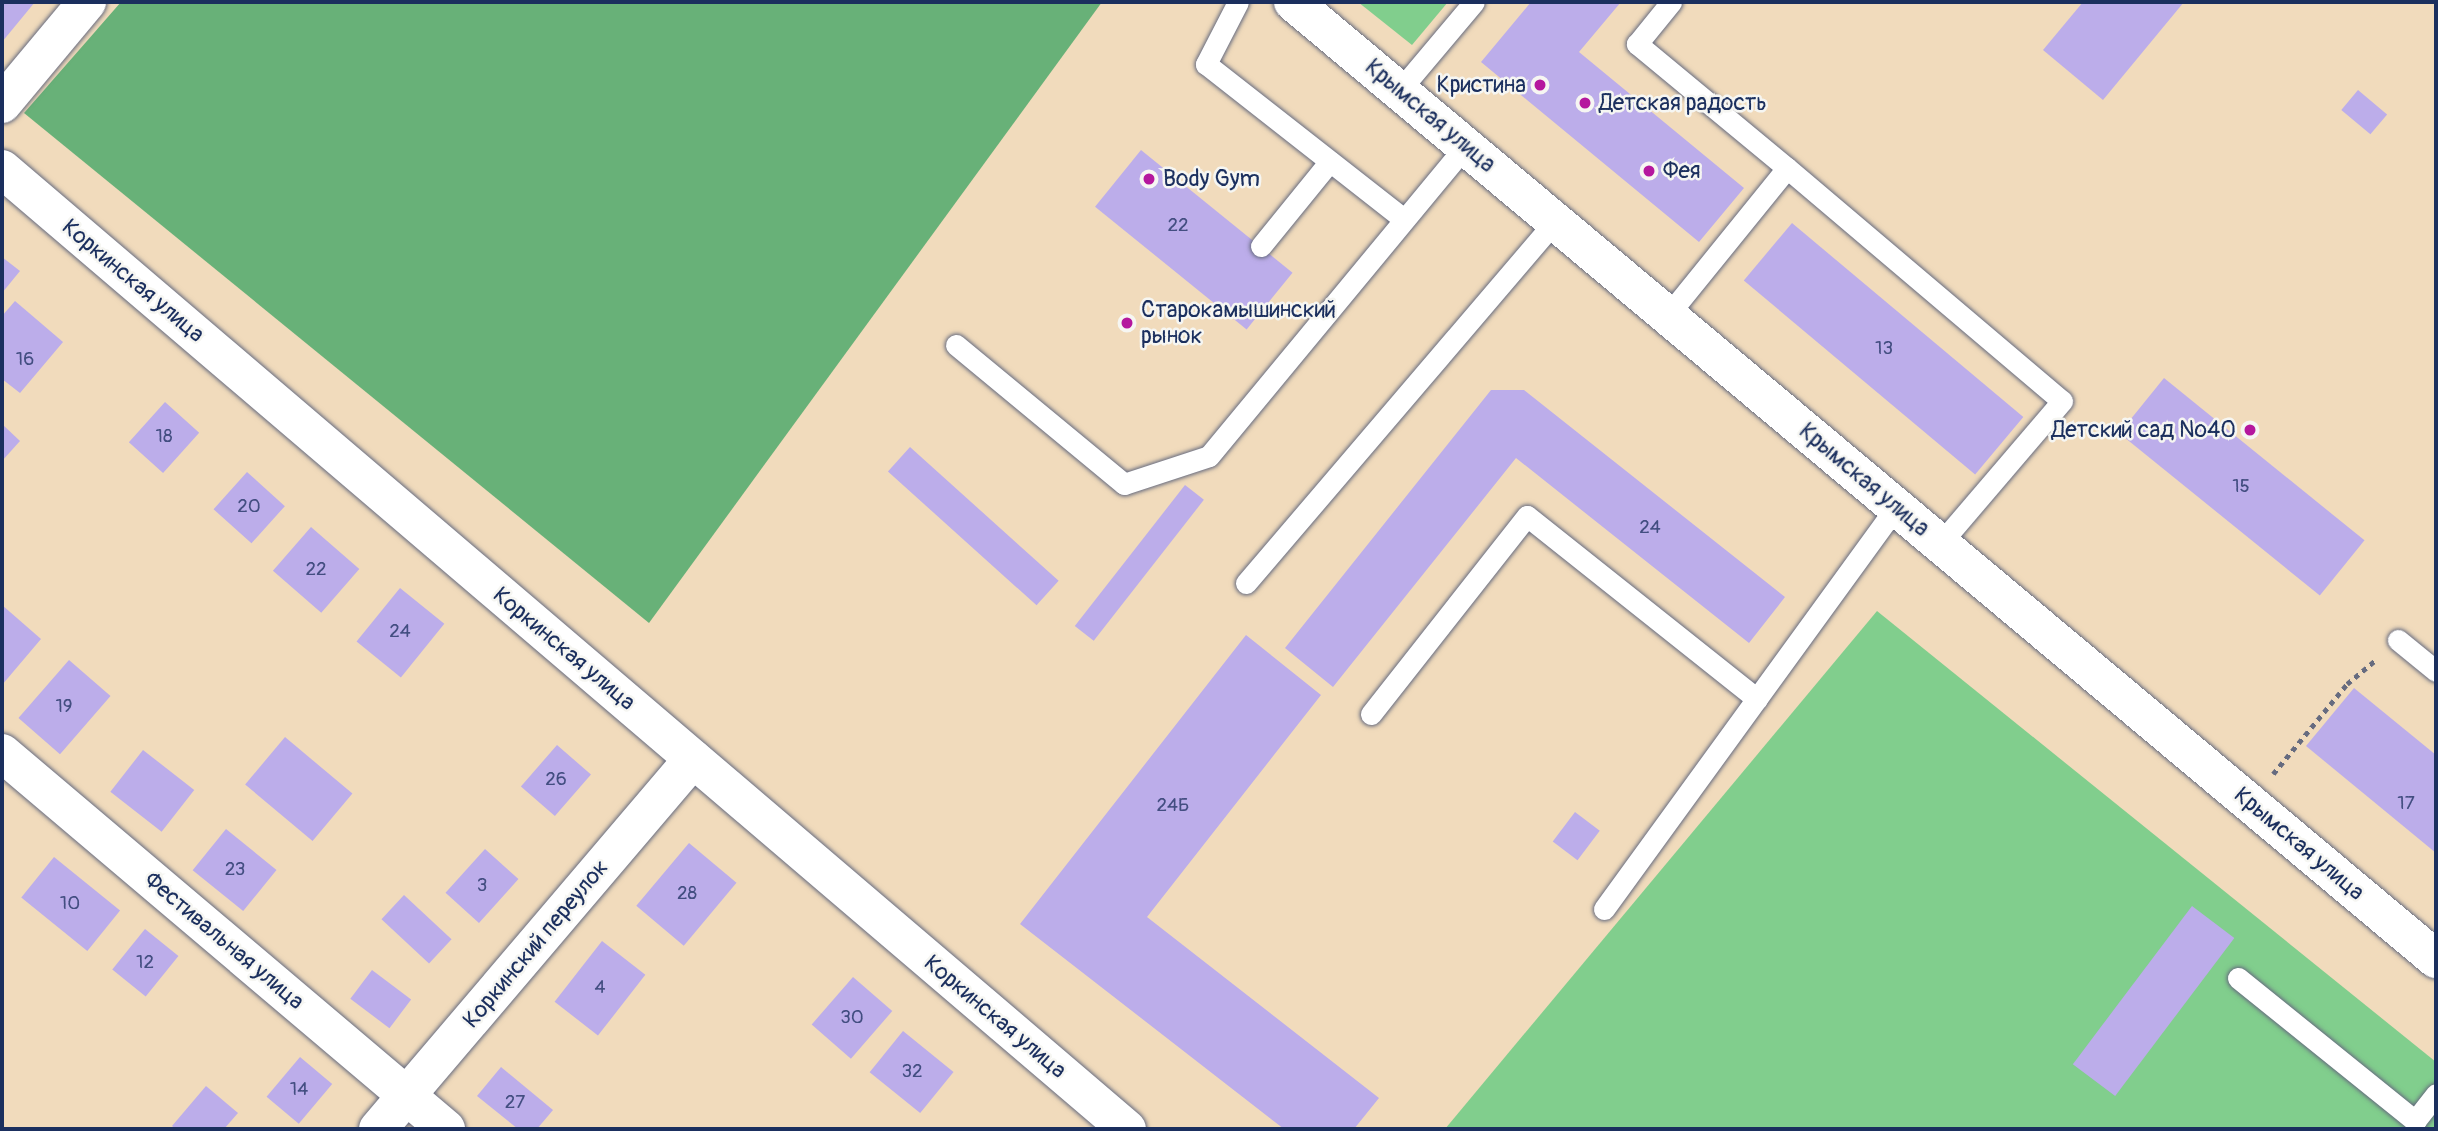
<!DOCTYPE html>
<meta charset="utf-8">
<style>
body{margin:0}
#map{position:relative;width:2438px;height:1131px;overflow:hidden;background:#f1dbbc;font-family:Pangolin,sans-serif}
div>[style]{position:absolute}
.green>*{inset:0;background:#81ce8d}
.forest>*{inset:0;background:#68b178}
.building>*{inset:0;background:#bcadea;transform-origin:0 0}
.path>*{height:4.5px;margin-top:-2.25px;transform-origin:0;background:repeating-linear-gradient(90deg,#666b7f 0 5px,transparent 0 10px)}
.roads{filter:drop-shadow(0 0 2px #666b7f) drop-shadow(0 0 2px #666b7f)}
.service>*{height:21px;margin:-10.5px;padding:0 10.5px;transform-origin:10.5px;border-radius:10.5px;background:#fff}
.minor>*{height:38px;margin:-19px;padding:0 19px;transform-origin:19px;border-radius:19px;background:#fff}
.dots>*{width:19px;height:19px;translate:-50% -50%;box-sizing:border-box;border:4px solid #f6f6f2;border-radius:50%}
span{translate:-50% -50%;white-space:nowrap;text-align:center;line-height:1.15;-webkit-text-stroke:5px #f6f6f2;paint-order:stroke}
.number-label{font-size:19px;color:#434e81}
.number-label span{-webkit-text-stroke-width:0}
.poi-label{font-size:23px;color:#1b2f5e}
.right{translate:-100% -50%;text-align:right}
.left{translate:0 -50%;text-align:left}
.street-label{font-size:23px;color:#1b2f5e}
.frame{position:absolute;inset:0;border:4px solid #1b2f5e;pointer-events:none}
</style>
<div id="map">
<div class="green">
<i style="clip-path:polygon(1358px 2px,1448px 2px,1412px 45px)"></i>
<i style="clip-path:polygon(1877px 611px,2436px 1062px,2436px 1129px,1445px 1129px)"></i>
</div>
<div class="forest">
<i style="clip-path:polygon(121px 2px,1102px 2px,649px 623px,24px 113px)"></i>
</div>
<div class="building">
<i style="clip-path:polygon(2px 2px,35px 2px,2px 42px)"></i>
<i style="clip-path:polygon(1531px 2px,1621px 2px,1579px 52px,1744px 188px,1699px 242px,1481px 62px)"></i>
<i style="clip-path:polygon(2083px 2px,2184px 2px,2103px 100px,2043px 50px)"></i>
<i style="left:2358px;top:90px;width:38px;height:26px;rotate:40deg"></i>
<i style="left:1141px;top:150px;width:195px;height:73px;rotate:39deg"></i>
<i style="left:1792px;top:223px;width:302px;height:75px;rotate:40deg"></i>
<i style="clip-path:polygon(2px 257px,20px 271px,2px 293px)"></i>
<i style="clip-path:polygon(15px 301px,63px 342px,20px 393px,2px 379px,2px 316px)"></i>
<i style="left:2164px;top:378px;width:258px;height:71px;rotate:39deg"></i>
<i style="clip-path:polygon(1491px 390px,1524px 390px,1785px 597px,1749px 643px,1516px 458px,1333px 687px,1285px 648px)"></i>
<i style="left:165px;top:402px;width:46px;height:54px;rotate:42deg"></i>
<i style="clip-path:polygon(2px 424px,20px 441px,2px 461px)"></i>
<i style="left:910px;top:447px;width:200px;height:33px;rotate:42deg"></i>
<i style="left:247px;top:472px;width:51px;height:50px;rotate:42deg"></i>
<i style="left:1185px;top:485px;width:24px;height:179px;rotate:38deg"></i>
<i style="left:311px;top:527px;width:64px;height:58px;rotate:41deg"></i>
<i style="left:400px;top:588px;width:57px;height:69px;rotate:39deg"></i>
<i style="clip-path:polygon(2px 605px,41px 639px,2px 685px)"></i>
<i style="clip-path:polygon(1246px 635px,1321px 695px,1147px 917px,1379px 1098px,1354px 1129px,1284px 1129px,1020px 924px)"></i>
<i style="left:69px;top:660px;width:55px;height:77px;rotate:41deg"></i>
<i style="clip-path:polygon(2354px 688px,2436px 755px,2436px 853px,2306px 746px)"></i>
<i style="left:285px;top:737px;width:88px;height:62px;rotate:40deg"></i>
<i style="left:557px;top:745px;width:45px;height:55px;rotate:41deg"></i>
<i style="left:143px;top:750px;width:65px;height:53px;rotate:38deg"></i>
<i style="left:1575px;top:812px;width:31px;height:37px;rotate:37deg"></i>
<i style="left:226px;top:829px;width:65px;height:53px;rotate:39deg"></i>
<i style="left:689px;top:843px;width:62px;height:82px;rotate:40deg"></i>
<i style="left:485px;top:849px;width:45px;height:59px;rotate:42deg"></i>
<i style="left:54px;top:857px;width:85px;height:52px;rotate:39deg"></i>
<i style="left:404px;top:895px;width:65px;height:33px;rotate:43deg"></i>
<i style="left:2192px;top:906px;width:53px;height:198px;rotate:37deg"></i>
<i style="left:145px;top:929px;width:43px;height:52px;rotate:39deg"></i>
<i style="left:602px;top:941px;width:55px;height:77px;rotate:38deg"></i>
<i style="left:372px;top:970px;width:49px;height:36px;rotate:37deg"></i>
<i style="left:853px;top:977px;width:52px;height:63px;rotate:41deg"></i>
<i style="left:903px;top:1031px;width:65px;height:53px;rotate:39deg"></i>
<i style="left:300px;top:1057px;width:42px;height:52px;rotate:40deg"></i>
<i style="clip-path:polygon(501px 1067px,553px 1110px,537px 1129px,518px 1129px,477px 1096px)"></i>
<i style="clip-path:polygon(206px 1086px,238px 1113px,224px 1129px,176px 1129px,172px 1126px)"></i>
</div>
<div class="path">
<i style="left:2273px;top:774px;width:117px;rotate:-50.6deg"></i>
<i style="left:2347px;top:684px;width:39px;rotate:-40deg"></i>
</div>
<div class="roads">
<div class="service">
<i style="left:1238px;top:2px;width:70px;rotate:117.3deg"></i>
<i style="left:1206px;top:64px;width:251px;rotate:38.1deg"></i>
<i style="left:1399px;top:91px;width:116px;rotate:-49.9deg"></i>
<i style="left:1787px;top:168px;width:360px;rotate:40.3deg"></i>
<i style="left:2062px;top:401px;width:188px;rotate:130.5deg"></i>
<i style="left:1261px;top:246px;width:109px;rotate:-50.9deg"></i>
<i style="left:1668px;top:315px;width:189px;rotate:-51deg"></i>
<i style="left:1787px;top:168px;width:195px;rotate:-140.4deg"></i>
<i style="left:1637px;top:44px;width:54px;rotate:-51deg"></i>
<i style="left:956px;top:345px;width:218px;rotate:39.6deg"></i>
<i style="left:1124px;top:484px;width:89px;rotate:-18.2deg"></i>
<i style="left:1209px;top:456px;width:402px;rotate:-50.4deg"></i>
<i style="left:1246px;top:583px;width:476px;rotate:-49.5deg"></i>
<i style="left:2398px;top:640px;width:49px;rotate:39.2deg"></i>
<i style="left:1371px;top:714px;width:252px;rotate:-51.8deg"></i>
<i style="left:1527px;top:516px;width:294px;rotate:38.5deg"></i>
<i style="left:1604px;top:909px;width:497px;rotate:-54deg"></i>
<i style="left:2238px;top:978px;width:228px;rotate:38.9deg"></i>
<i style="left:2415px;top:1121px;width:34px;rotate:-52deg"></i>
</div>
<div class="minor">
<i style="left:1293px;top:2px;width:1491px;rotate:39.94deg"></i>
<i style="left:2px;top:104px;width:133px;rotate:-50.2deg"></i>
<i style="left:2px;top:169px;width:1479px;rotate:40.48deg"></i>
<i style="left:2px;top:753px;width:582px;rotate:40.26deg"></i>
<i style="left:378px;top:1129px;width:486px;rotate:-49.6deg"></i>
</div>
</div>
<div class="dots">
<i style="left:1540px;top:85px;background:#b5179e"></i>
<i style="left:1585px;top:103px;background:#b5179e"></i>
<i style="left:1649px;top:171px;background:#b5179e"></i>
<i style="left:1149px;top:179px;background:#b5179e"></i>
<i style="left:1127px;top:323px;background:#b5179e"></i>
<i style="left:2250px;top:430px;background:#b5179e"></i>
</div>
<div class="number-label">
<span style="left:1178px;top:226px">22</span>
<span style="left:1884px;top:349px">13</span>
<span style="left:25px;top:360px">16</span>
<span style="left:164px;top:437px">18</span>
<span style="left:2241px;top:487px">15</span>
<span style="left:249px;top:507px">20</span>
<span style="left:1650px;top:528px">24</span>
<span style="left:316px;top:570px">22</span>
<span style="left:400px;top:632px">24</span>
<span style="left:64px;top:707px">19</span>
<span style="left:556px;top:780px">26</span>
<span style="left:2406px;top:804px">17</span>
<span style="left:1173px;top:806px">24Б</span>
<span style="left:235px;top:870px">23</span>
<span style="left:482px;top:886px">3</span>
<span style="left:687px;top:894px">28</span>
<span style="left:70px;top:904px">10</span>
<span style="left:145px;top:963px">12</span>
<span style="left:600px;top:988px">4</span>
<span style="left:852px;top:1018px">30</span>
<span style="left:912px;top:1072px">32</span>
<span style="left:299px;top:1090px">14</span>
<span style="left:515px;top:1103px">27</span>
</div>
<div class="poi-label">
<span class="right" style="left:1526px;top:85px">Кристина</span>
<span class="left" style="left:1599px;top:103px">Детская радость</span>
<span class="left" style="left:1663px;top:171px">Фея</span>
<span class="left" style="left:1163px;top:179px">Body Gym</span>
<span class="left" style="left:1141px;top:323px">Старокамышинский<br>рынок</span>
<span class="right" style="left:2236px;top:430px">Детский сад №40</span>
</div>
<div class="street-label">
<span style="left:1430px;top:116px;rotate:40deg">Крымская улица</span>
<span style="left:133px;top:281px;rotate:40deg">Коркинская улица</span>
<span style="left:1864px;top:480px;rotate:40deg">Крымская улица</span>
<span style="left:564px;top:649px;rotate:40deg">Коркинская улица</span>
<span style="left:2299px;top:844px;rotate:40deg">Крымская улица</span>
<span style="left:224px;top:941px;rotate:40deg">Фестивальная улица</span>
<span style="left:536px;top:944px;rotate:-50deg">Коркинский переулок</span>
<span style="left:995px;top:1017px;rotate:40deg">Коркинская улица</span>
</div>
<div class="frame"></div>
</div>
